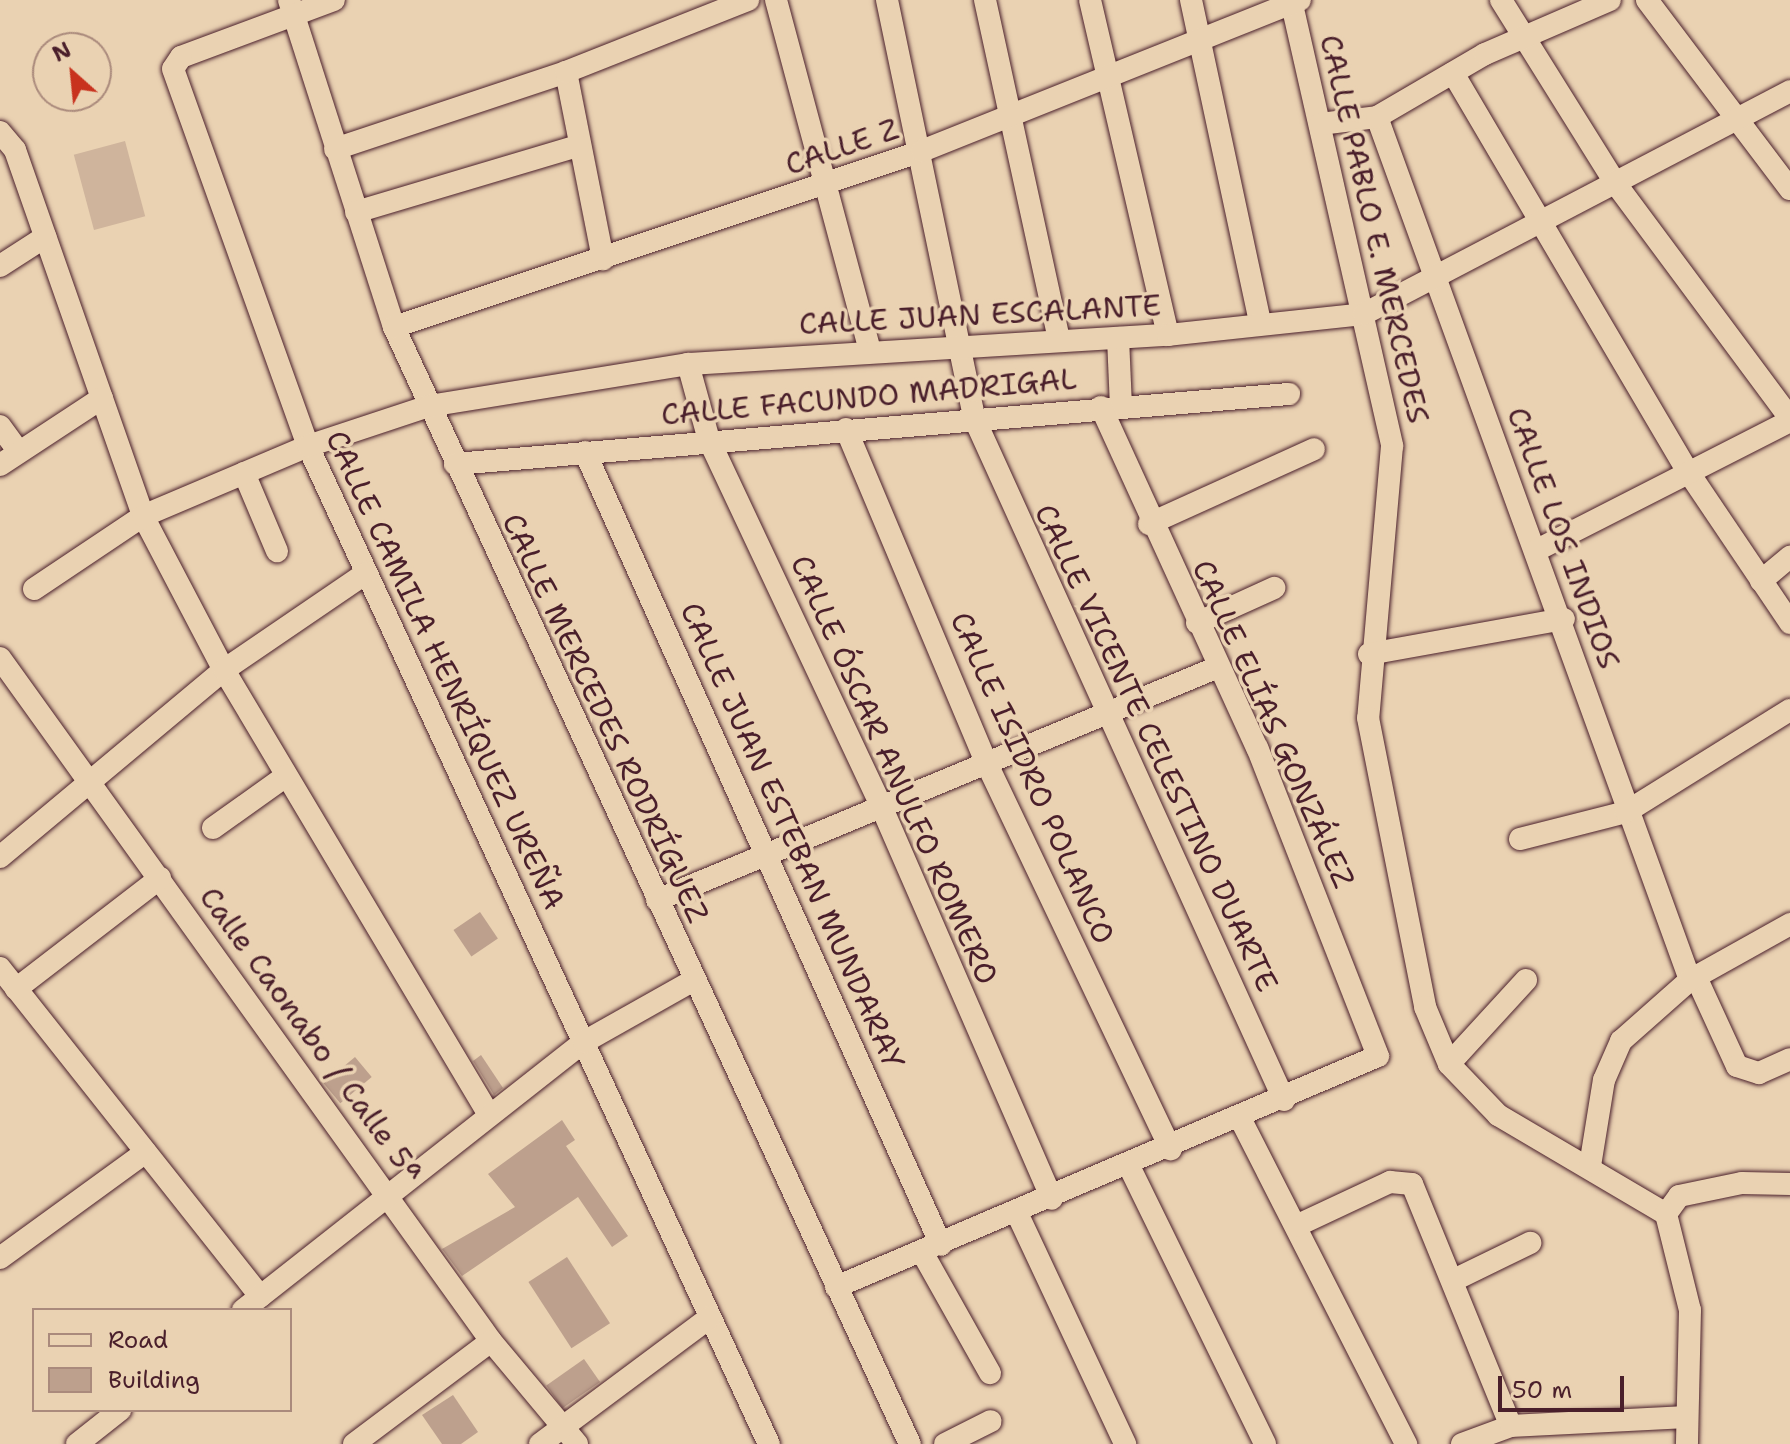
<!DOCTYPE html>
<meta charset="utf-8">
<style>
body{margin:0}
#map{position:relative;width:1790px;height:1444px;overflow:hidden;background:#ead2b2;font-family:"Shantell Sans",sans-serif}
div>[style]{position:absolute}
.green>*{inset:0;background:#cfb49c;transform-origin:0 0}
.building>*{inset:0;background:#bda08d;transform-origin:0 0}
.roads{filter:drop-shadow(0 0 2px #4a1f2b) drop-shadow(0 0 2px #4a1f2b)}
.minor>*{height:22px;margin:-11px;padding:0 11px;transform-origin:11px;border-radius:11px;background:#ead2b2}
span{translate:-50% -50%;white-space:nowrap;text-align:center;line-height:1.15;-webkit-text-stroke:7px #ead2b2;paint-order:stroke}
.street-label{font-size:30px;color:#4a1f2b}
.legend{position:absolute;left:32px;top:1308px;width:260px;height:104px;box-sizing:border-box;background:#ead2b2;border:2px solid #aa8a7c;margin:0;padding:10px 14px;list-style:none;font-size:24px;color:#4a1f2b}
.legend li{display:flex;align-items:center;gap:16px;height:40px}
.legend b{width:40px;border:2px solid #aa8a7c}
.north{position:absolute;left:32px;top:32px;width:80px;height:80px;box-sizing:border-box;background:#ead2b2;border:2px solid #aa8a7c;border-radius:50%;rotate:333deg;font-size:22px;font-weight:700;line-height:32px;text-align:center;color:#4a1f2b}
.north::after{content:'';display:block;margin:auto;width:28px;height:36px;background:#c8321e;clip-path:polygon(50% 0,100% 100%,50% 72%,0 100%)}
.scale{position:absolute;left:1498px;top:1376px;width:126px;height:36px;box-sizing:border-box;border:4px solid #4a1f2b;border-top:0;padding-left:10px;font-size:24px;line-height:28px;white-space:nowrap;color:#4a1f2b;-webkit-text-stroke:6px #ead2b2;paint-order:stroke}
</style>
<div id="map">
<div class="green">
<i style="left:125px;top:141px;width:78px;height:53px;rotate:75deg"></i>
</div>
<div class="building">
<i style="left:480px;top:912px;width:32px;height:32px;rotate:56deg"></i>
<i style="clip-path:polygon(481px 1055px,503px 1088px,494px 1095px,473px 1061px)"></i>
<i style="left:355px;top:1057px;width:26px;height:41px;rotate:50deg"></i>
<i style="clip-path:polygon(562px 1120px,575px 1140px,566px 1146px,628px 1236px,612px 1247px,578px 1197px,462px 1276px,442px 1249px,515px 1207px,488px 1174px)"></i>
<i style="left:567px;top:1257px;width:79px;height:46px;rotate:57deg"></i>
<i style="left:584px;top:1359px;width:28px;height:46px;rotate:55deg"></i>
<i style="clip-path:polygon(453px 1395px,478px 1432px,461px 1444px,442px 1444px,422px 1415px)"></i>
</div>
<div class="roads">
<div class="minor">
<i style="left:289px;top:0;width:343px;rotate:72.2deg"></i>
<i style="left:394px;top:327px;width:1230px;rotate:65.21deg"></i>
<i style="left:334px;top:0;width:163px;rotate:159.6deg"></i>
<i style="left:181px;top:57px;width:14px;rotate:124deg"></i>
<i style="left:173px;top:69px;width:400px;rotate:70.3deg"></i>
<i style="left:308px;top:446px;width:1099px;rotate:65.21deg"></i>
<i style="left:776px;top:0;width:364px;rotate:75deg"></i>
<i style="left:887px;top:0;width:429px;rotate:78.2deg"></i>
<i style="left:975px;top:420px;width:747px;rotate:65.56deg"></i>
<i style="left:985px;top:0;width:347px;rotate:77.7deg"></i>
<i style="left:1090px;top:0;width:344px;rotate:76.9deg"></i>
<i style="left:1191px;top:0;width:329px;rotate:77.9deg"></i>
<i style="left:1291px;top:0;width:457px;rotate:77.2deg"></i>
<i style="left:1392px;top:446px;width:273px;rotate:95deg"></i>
<i style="left:1368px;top:718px;width:295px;rotate:78.8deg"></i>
<i style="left:1425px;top:1007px;width:62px;rotate:67.2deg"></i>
<i style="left:1449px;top:1064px;width:71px;rotate:46.1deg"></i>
<i style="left:1498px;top:1115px;width:195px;rotate:30.5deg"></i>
<i style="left:1666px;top:1214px;width:99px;rotate:76deg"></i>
<i style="left:1690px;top:1310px;width:134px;rotate:91.3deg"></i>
<i style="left:1501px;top:0;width:217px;rotate:58deg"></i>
<i style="left:1616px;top:184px;width:292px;rotate:53.4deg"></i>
<i style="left:1647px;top:0;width:237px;rotate:52.9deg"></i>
<i style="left:566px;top:72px;width:191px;rotate:78.8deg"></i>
<i style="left:1453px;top:73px;width:464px;rotate:59.5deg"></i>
<i style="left:1689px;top:473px;width:181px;rotate:56deg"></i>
<i style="left:1377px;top:117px;width:918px;rotate:70.06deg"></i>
<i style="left:1320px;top:124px;width:57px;rotate:-7deg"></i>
<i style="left:1377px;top:117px;width:125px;rotate:-30.3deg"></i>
<i style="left:1485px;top:54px;width:136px;rotate:-23.4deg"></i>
<i style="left:0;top:132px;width:23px;rotate:50deg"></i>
<i style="left:15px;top:150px;width:388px;rotate:70.7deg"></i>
<i style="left:143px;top:516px;width:174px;rotate:62.3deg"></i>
<i style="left:224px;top:670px;width:516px;rotate:59.21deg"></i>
<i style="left:335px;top:149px;width:243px;rotate:-18.4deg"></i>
<i style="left:566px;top:72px;width:196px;rotate:-21.6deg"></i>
<i style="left:356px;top:212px;width:232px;rotate:-16.6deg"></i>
<i style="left:0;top:266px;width:54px;rotate:-32.8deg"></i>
<i style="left:394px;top:327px;width:557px;rotate:-18.43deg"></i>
<i style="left:922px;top:151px;width:407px;rotate:-21.8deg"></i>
<i style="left:1118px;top:338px;width:68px;rotate:87.5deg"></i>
<i style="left:688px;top:364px;width:79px;rotate:74.6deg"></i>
<i style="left:709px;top:440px;width:407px;rotate:64.8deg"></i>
<i style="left:882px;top:808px;width:426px;rotate:66.5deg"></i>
<i style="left:0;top:426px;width:31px;rotate:54deg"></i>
<i style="left:846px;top:429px;width:363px;rotate:67.2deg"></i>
<i style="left:987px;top:764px;width:427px;rotate:64.5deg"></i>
<i style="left:585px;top:452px;width:869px;rotate:65.82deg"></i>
<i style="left:455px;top:464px;width:837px;rotate:-4.8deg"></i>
<i style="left:0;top:465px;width:122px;rotate:-33.3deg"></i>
<i style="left:244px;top:473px;width:85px;rotate:67.1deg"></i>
<i style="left:1149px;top:524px;width:181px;rotate:-24.4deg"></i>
<i style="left:1535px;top:551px;width:286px;rotate:-27deg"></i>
<i style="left:1761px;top:581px;width:38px;rotate:-40deg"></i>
<i style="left:34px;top:589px;width:131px;rotate:-33.8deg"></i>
<i style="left:143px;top:516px;width:179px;rotate:-23deg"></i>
<i style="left:308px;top:446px;width:127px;rotate:-18.3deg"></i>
<i style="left:429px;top:406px;width:262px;rotate:-9.2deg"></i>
<i style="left:688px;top:364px;width:481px;rotate:-3.5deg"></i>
<i style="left:1168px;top:335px;width:197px;rotate:-6.1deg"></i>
<i style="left:1364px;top:314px;width:481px;rotate:-27.6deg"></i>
<i style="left:1197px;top:623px;width:85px;rotate:-24.4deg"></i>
<i style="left:1369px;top:654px;width:198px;rotate:-10.2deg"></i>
<i style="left:0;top:658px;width:841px;rotate:54.29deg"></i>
<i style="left:491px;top:1341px;width:134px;rotate:50.1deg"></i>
<i style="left:213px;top:828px;width:90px;rotate:-35.5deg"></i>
<i style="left:1520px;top:839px;width:109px;rotate:-14.3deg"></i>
<i style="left:1626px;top:812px;width:193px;rotate:-31.9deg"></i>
<i style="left:0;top:857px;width:292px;rotate:-39.9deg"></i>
<i style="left:224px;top:670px;width:172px;rotate:-34.3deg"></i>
<i style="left:657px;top:900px;width:607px;rotate:-22.55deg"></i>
<i style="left:0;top:968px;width:419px;rotate:51.6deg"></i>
<i style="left:1696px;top:977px;width:98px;rotate:65.3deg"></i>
<i style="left:1737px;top:1066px;width:23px;rotate:18deg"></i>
<i style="left:1759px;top:1073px;width:34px;rotate:-24deg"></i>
<i style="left:16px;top:989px;width:182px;rotate:-37.6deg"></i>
<i style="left:1449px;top:1064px;width:114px;rotate:-47.5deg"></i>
<i style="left:1241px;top:1120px;width:364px;rotate:63deg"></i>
<i style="left:1129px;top:1166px;width:309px;rotate:63.9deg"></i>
<i style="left:1590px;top:1166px;width:87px;rotate:-80.8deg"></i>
<i style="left:1604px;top:1080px;width:43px;rotate:-66.4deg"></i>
<i style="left:1621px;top:1041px;width:92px;rotate:-41.5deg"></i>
<i style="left:1690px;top:980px;width:115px;rotate:-29.2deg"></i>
<i style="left:1017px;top:1213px;width:255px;rotate:64.9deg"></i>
<i style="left:1666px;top:1214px;width:22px;rotate:-54deg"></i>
<i style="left:1679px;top:1196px;width:64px;rotate:-11.7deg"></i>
<i style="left:1742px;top:1183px;width:48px;rotate:1.2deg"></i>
<i style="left:1296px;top:1226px;width:104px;rotate:-25.1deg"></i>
<i style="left:1390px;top:1182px;width:22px;rotate:5deg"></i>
<i style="left:1412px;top:1184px;width:261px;rotate:67.8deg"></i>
<i style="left:922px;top:1252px;width:139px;rotate:60.7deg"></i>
<i style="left:0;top:1258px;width:180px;rotate:-36deg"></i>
<i style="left:1454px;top:1280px;width:85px;rotate:-26deg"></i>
<i style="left:836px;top:1287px;width:589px;rotate:-23.08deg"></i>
<i style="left:1378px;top:1056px;width:331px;rotate:-111.4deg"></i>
<i style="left:1257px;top:748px;width:375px;rotate:-114.6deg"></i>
<i style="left:243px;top:1310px;width:434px;rotate:-38.2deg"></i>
<i style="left:584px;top:1042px;width:126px;rotate:-29.4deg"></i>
<i style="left:77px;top:1444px;width:55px;rotate:-38.3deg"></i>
<i style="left:354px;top:1444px;width:171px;rotate:-36.9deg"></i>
<i style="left:540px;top:1444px;width:211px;rotate:-36.7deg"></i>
<i style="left:945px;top:1444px;width:51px;rotate:-26.6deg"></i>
<i style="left:1462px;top:1444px;width:52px;rotate:-20.2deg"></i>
<i style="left:1511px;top:1426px;width:175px;rotate:-2.9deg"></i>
</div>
</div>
<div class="street-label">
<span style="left:842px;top:147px;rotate:-19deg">CALLE Z</span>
<span style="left:1374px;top:229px;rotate:77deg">CALLE PABLO E. MERCEDES</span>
<span style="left:980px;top:315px;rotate:-3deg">CALLE JUAN ESCALANTE</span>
<span style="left:869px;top:397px;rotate:-5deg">CALLE FACUNDO MADRIGAL</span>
<span style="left:1563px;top:538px;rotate:70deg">CALLE LOS INDIOS</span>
<span style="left:445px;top:670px;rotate:65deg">CALLE CAMILA HENRÍQUEZ UREÑA</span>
<span style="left:605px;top:718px;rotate:65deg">CALLE MERCEDES RODRÍGUEZ</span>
<span style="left:1273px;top:724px;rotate:66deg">CALLE ELÍAS GONZÁLEZ</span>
<span style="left:1156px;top:748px;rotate:65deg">CALLE VICENTE CELESTINO DUARTE</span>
<span style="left:894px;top:770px;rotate:66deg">CALLE ÓSCAR ANULFO ROMERO</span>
<span style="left:1032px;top:778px;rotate:66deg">CALLE ISIDRO POLANCO</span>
<span style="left:792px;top:836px;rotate:66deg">CALLE JUAN ESTEBAN MUNDARAY</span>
<span style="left:311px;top:1035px;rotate:54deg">Calle Caonabo / Calle 5ª</span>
</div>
<ul class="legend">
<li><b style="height:10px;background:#ead2b2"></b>Road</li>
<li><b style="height:22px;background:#bda08d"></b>Building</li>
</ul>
<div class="north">N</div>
<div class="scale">50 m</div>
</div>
